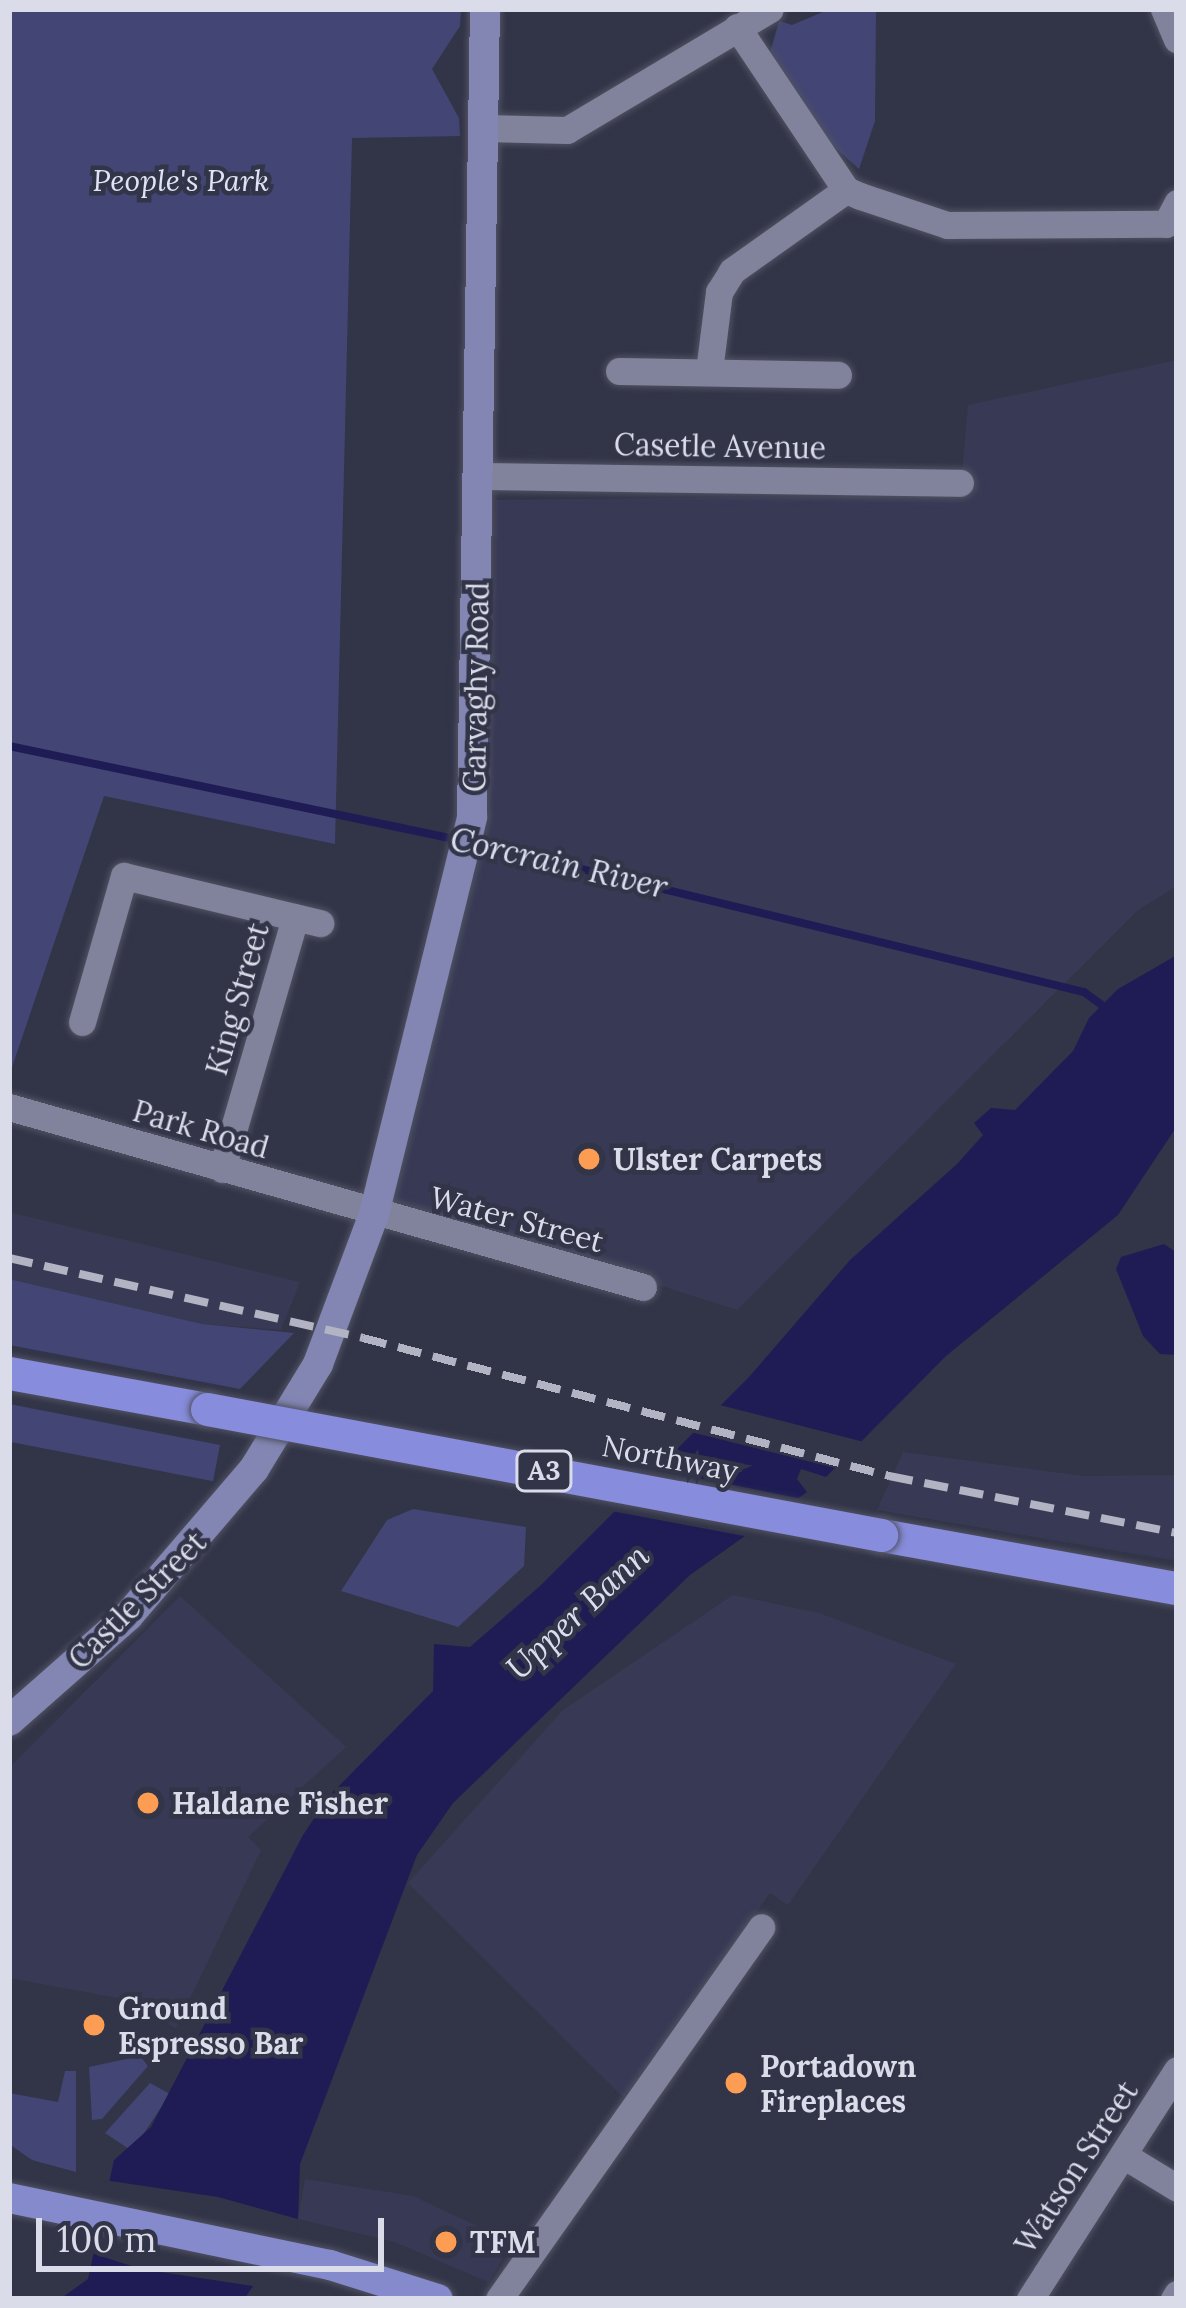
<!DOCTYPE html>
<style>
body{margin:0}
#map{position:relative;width:1186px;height:2308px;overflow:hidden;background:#323448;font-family:Lora,serif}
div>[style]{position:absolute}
.built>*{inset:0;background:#383a55}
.green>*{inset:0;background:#434674;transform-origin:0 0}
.water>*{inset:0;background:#1f1c55}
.pier>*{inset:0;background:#323448}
.stream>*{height:8px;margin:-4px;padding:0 4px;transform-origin:4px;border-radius:4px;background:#1f1c55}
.roads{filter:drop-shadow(0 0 3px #505262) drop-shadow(0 0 3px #505262)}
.minor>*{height:27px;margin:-13.5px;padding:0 13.5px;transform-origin:13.5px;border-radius:13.5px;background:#80839b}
.secondary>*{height:30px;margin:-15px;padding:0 15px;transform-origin:15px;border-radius:15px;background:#8386b3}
.primary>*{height:30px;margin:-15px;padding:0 15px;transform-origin:15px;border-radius:15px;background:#858acc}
.trunk>*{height:33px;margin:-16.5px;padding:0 16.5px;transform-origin:16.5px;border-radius:16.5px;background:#878cdc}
.rail>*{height:8px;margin-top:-4px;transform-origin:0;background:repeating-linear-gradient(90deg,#b2b4c3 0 24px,transparent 0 36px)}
.bridges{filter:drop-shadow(0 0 3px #505262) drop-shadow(0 0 3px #505262)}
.trunk-bridge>*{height:33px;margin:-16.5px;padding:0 16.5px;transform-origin:16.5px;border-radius:16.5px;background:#878cdc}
.dots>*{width:33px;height:33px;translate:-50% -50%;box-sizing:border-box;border:6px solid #323448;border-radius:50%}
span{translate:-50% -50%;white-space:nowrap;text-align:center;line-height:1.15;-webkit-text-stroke:9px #323448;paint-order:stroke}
.shield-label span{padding:3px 9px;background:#323448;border:3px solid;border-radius:9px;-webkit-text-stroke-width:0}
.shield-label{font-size:27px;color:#dadce9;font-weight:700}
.park-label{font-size:30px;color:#e0e2f5;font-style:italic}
.street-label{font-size:30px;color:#dadce9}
.poi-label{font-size:30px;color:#dadce9;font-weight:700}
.left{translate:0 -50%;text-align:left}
.water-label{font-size:33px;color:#dbddf0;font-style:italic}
.frame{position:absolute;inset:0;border:12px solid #dadce9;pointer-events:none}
.scale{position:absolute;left:36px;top:2218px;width:348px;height:54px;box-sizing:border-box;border:6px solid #dadce9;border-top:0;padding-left:15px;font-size:36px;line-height:42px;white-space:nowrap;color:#dadce9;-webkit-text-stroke:9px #323448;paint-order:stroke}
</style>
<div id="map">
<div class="built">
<i style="clip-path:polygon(1177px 360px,1177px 886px,1138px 910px,737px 1310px,389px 1199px,488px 823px,496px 500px,960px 495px,968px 405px)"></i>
<i style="clip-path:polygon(9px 1212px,300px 1282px,281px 1330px,202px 1324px,9px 1279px)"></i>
<i style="clip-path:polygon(903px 1452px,1084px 1476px,1177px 1475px,1177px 1561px,877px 1510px)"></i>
<i style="clip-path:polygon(733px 1595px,819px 1613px,956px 1664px,788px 1905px,770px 1893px,624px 2098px,408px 1883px,563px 1710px)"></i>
<i style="clip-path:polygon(180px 1596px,346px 1747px,248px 1837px,261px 1850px,176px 2028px,118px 1998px,9px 1978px,9px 1768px)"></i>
<i style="clip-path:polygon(305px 2179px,413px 2196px,513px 2243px,488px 2282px,395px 2242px,298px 2219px)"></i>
</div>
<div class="green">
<i style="clip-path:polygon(9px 9px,461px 9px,460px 26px,432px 69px,459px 118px,460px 136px,352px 138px,335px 844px,104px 796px,9px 1076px)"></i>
<i style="clip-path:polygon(830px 9px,876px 9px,875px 121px,859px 169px,831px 144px,770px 53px,779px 21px,792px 25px)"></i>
<i style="clip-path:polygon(9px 1279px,202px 1324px,294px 1333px,240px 1389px,9px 1345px)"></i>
<i style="left:9px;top:1404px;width:215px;height:37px;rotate:11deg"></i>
<i style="clip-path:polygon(413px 1509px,526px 1527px,524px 1566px,458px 1627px,341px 1591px,387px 1520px)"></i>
<i style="clip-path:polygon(140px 2056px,148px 2066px,102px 2119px,92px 2120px,89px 2067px)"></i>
<i style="clip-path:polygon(65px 2071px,76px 2071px,76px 2172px,32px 2160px,9px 2144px,9px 2093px,58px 2102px)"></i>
<i style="clip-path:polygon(150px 2083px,170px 2094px,132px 2151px,105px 2133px)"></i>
</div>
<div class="water">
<i style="clip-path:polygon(1177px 955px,1177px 1126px,1118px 1215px,946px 1356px,826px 1477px,801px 1469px,797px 1479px,807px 1492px,690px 1575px,453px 1803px,417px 1855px,300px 2164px,298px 2219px,245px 2298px,60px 2299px,88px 2279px,114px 2160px,151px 2127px,303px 1835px,329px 1796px,433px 1691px,434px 1644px,470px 1647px,540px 1586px,749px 1377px,850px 1260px,957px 1164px,983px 1135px,974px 1123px,991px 1108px,1015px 1110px,1073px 1051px,1089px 1018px,1118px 989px)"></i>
<i style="clip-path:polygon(1164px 1244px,1177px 1253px,1177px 1355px,1160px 1354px,1143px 1336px,1116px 1269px,1121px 1257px)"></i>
</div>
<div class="pier">
<i style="clip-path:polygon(712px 1403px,872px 1444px,843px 1470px,683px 1430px)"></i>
<i style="clip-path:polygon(644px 1467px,807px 1500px,755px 1538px,601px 1509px)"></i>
<i style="clip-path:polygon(104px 2180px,218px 2197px,298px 2219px,297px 2231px,260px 2287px,141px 2269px,88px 2252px)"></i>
</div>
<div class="stream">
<i style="left:9px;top:746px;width:461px;rotate:11.8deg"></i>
<i style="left:475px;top:843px;width:627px;rotate:13.75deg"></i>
<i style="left:1084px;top:992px;width:22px;rotate:36deg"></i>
</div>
<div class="roads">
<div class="minor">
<i style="left:1164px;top:9px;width:33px;rotate:67deg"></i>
<i style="left:737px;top:27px;width:196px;rotate:56.2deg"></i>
<i style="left:846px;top:190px;width:15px;rotate:23deg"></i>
<i style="left:860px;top:196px;width:92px;rotate:18.4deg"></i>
<i style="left:947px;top:225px;width:219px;rotate:-0.3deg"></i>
<i style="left:1166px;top:224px;width:24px;rotate:-62deg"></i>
<i style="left:484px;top:128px;width:83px;rotate:1.4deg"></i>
<i style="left:567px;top:130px;width:236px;rotate:-30.8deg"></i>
<i style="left:619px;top:371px;width:219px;rotate:1deg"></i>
<i style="left:709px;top:371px;width:80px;rotate:-82.8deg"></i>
<i style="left:719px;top:292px;width:25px;rotate:-58deg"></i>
<i style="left:732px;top:271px;width:140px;rotate:-35.4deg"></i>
<i style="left:479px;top:476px;width:481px;rotate:0.8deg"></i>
<i style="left:82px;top:1022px;width:152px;rotate:-74deg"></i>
<i style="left:124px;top:876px;width:202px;rotate:13.5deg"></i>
<i style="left:9px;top:1107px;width:659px;rotate:15.85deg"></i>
<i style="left:222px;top:1169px;width:262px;rotate:-73.8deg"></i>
<i style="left:1123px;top:2155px;width:63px;rotate:31.4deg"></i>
<i style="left:499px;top:2299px;width:455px;rotate:-54.8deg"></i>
<i style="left:1030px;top:2299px;width:272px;rotate:-57.3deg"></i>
<i style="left:1174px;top:2299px;width:6px;rotate:-59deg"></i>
</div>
<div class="secondary">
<i style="left:9px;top:1721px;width:159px;rotate:-41.4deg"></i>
<i style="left:128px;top:1616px;width:194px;rotate:-49.4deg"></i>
<i style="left:254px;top:1469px;width:123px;rotate:-58.6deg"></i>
<i style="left:318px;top:1364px;width:160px;rotate:-69.5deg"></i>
<i style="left:374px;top:1214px;width:409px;rotate:-76.1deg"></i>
<i style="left:472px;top:817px;width:808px;rotate:-89.08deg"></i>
</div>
<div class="primary">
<i style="left:9px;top:2198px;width:328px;rotate:11.8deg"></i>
<i style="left:330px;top:2265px;width:113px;rotate:17.5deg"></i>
</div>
<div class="trunk">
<i style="left:9px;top:1373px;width:201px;rotate:10.3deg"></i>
<i style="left:881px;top:1535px;width:301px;rotate:10.2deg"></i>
</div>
</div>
<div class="rail">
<i style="left:9px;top:1258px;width:363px;rotate:12.7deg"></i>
<i style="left:363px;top:1338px;width:544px;rotate:14.7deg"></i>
<i style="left:889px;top:1476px;width:294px;rotate:11.2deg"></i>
</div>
<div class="bridges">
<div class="trunk-bridge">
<i style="left:207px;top:1409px;width:686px;rotate:10.59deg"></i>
</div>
</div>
<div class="dots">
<i style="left:589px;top:1159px;background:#fc9d53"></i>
<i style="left:148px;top:1803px;background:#fc9d53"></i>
<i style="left:94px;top:2025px;background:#fc9d53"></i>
<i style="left:736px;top:2083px;background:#fc9d53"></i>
<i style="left:446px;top:2242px;background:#fc9d53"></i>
</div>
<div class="shield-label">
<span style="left:544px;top:1471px">A3</span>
</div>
<div class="park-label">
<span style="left:181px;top:180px">People's Park</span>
</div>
<div class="street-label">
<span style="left:720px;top:446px;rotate:1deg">Casetle Avenue</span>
<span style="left:476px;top:687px;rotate:-89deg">Garvaghy Road</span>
<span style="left:237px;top:999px;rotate:-74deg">King Street</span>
<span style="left:201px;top:1129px;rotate:16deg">Park Road</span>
<span style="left:517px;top:1219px;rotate:15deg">Water Street</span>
<span style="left:670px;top:1458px;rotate:11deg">Northway</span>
<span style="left:137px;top:1600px;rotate:-45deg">Castle Street</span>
<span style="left:1076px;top:2167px;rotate:-57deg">Watson Street</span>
</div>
<div class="poi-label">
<span class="left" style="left:613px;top:1159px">Ulster Carpets</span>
<span class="left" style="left:172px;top:1803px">Haldane Fisher</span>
<span class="left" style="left:118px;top:2025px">Ground<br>Espresso Bar</span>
<span class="left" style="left:760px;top:2083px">Portadown<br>Fireplaces</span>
<span class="left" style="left:470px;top:2242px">TFM</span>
</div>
<div class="water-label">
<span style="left:559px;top:863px;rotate:13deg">Corcrain River</span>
<span style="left:578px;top:1612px;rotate:-43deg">Upper Bann</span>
</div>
<div class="frame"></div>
<div class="scale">100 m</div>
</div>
